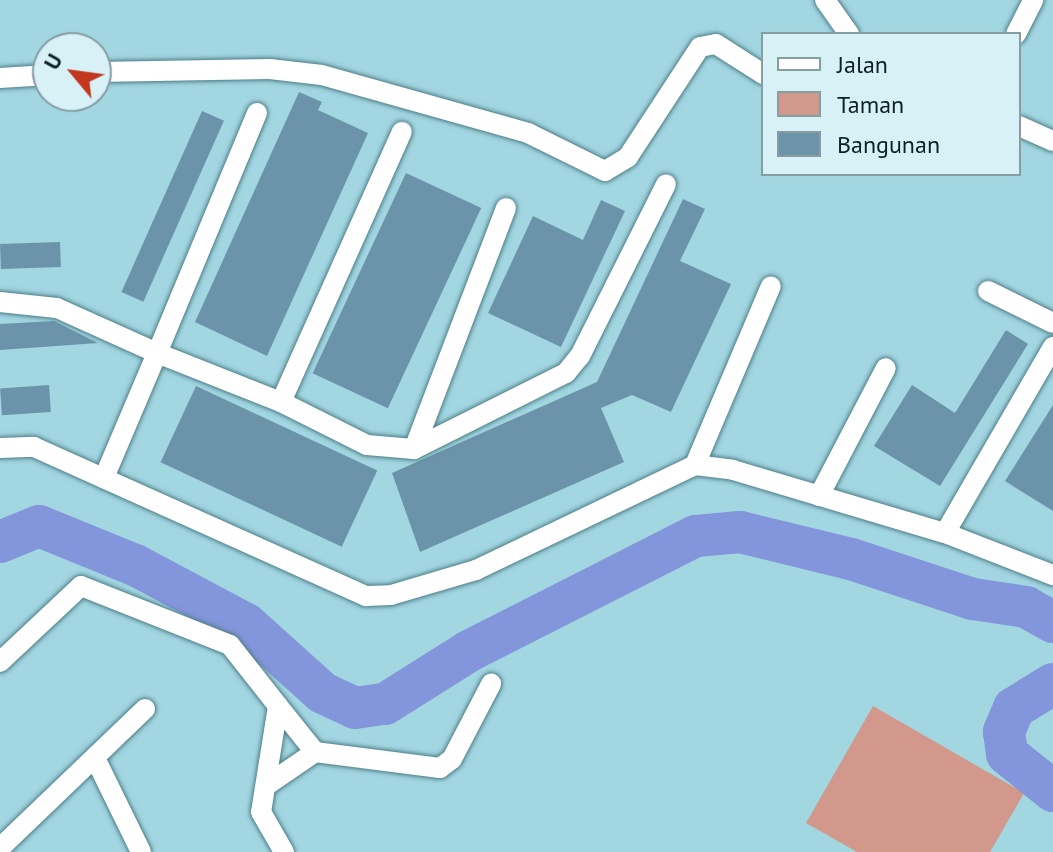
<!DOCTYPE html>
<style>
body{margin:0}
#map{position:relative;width:1053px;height:852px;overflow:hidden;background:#a2d6e1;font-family:"PT Sans",sans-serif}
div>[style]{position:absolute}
.green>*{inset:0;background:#d1988b}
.river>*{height:42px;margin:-21px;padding:0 21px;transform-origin:21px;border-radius:21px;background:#8395db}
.building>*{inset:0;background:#6b94aa;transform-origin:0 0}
.roads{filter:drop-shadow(0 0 2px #4d7e88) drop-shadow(0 0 2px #4d7e88)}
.street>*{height:20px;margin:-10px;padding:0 10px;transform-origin:10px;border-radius:10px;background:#fff}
span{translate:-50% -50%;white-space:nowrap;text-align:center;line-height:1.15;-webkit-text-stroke:8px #d8f1f7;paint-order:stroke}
.legend{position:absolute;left:761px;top:32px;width:260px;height:144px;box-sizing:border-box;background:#d8f1f7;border:2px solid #869da3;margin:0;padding:10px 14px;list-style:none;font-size:24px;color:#0b2024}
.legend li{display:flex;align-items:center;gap:16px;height:40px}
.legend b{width:40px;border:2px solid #869da3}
.north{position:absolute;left:32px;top:32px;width:80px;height:80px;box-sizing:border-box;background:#d8f1f7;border:2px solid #869da3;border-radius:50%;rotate:299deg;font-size:22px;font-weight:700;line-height:32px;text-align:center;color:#0b2024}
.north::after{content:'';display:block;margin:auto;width:28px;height:36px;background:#c2371e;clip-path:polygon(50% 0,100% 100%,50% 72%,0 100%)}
</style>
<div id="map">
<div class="green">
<i style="clip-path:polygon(873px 706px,1024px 793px,990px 852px,857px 852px,806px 823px)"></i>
</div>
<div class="river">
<i style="left:0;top:542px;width:42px;rotate:-22.3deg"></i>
<i style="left:39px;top:526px;width:106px;rotate:22.2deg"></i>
<i style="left:137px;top:566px;width:123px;rotate:28deg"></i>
<i style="left:246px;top:624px;width:103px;rotate:41.9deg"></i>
<i style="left:323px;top:693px;width:35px;rotate:25deg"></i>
<i style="left:355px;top:708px;width:30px;rotate:-8deg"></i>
<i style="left:385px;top:704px;width:99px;rotate:-32.2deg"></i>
<i style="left:469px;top:651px;width:254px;rotate:-26.9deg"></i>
<i style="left:696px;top:536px;width:44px;rotate:-5.2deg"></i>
<i style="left:740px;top:532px;width:114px;rotate:13.7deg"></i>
<i style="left:851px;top:559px;width:128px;rotate:18.2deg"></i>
<i style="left:973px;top:599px;width:54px;rotate:8.6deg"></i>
<i style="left:1026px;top:607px;width:31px;rotate:29deg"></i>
<i style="left:1053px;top:684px;width:46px;rotate:148.4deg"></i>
<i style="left:1014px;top:708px;width:26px;rotate:113deg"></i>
<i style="left:1004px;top:732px;width:22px;rotate:82deg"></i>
<i style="left:1007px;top:754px;width:59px;rotate:38.8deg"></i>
</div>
<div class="building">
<i style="clip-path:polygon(299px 92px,322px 102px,318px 110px,368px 133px,267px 356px,195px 322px)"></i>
<i style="left:202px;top:111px;width:24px;height:198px;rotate:24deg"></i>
<i style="left:406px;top:173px;width:83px;height:221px;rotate:25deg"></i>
<i style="clip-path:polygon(683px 199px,705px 209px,680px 261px,731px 284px,671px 412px,632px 395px,601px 408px,624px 462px,420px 552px,392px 473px,597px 382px)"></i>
<i style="clip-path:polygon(601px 200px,625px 211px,561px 347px,488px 313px,533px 216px,583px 240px)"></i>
<i style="left:60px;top:242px;width:25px;height:60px;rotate:88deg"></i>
<i style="clip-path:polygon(54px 321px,98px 343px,0 350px,0 324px)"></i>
<i style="clip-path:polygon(1006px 330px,1028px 344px,940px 486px,874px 446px,912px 385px,955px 413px)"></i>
<i style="left:49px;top:385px;width:27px;height:49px;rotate:86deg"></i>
<i style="left:196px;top:386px;width:200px;height:84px;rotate:25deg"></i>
<i style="clip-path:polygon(1053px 405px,1053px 511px,1005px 481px)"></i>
</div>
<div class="roads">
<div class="street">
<i style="left:825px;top:0;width:42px;rotate:54.8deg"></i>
<i style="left:1016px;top:34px;width:38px;rotate:-63deg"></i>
<i style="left:96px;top:72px;width:174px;rotate:-1deg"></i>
<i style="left:270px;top:69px;width:52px;rotate:6.6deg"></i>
<i style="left:322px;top:75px;width:214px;rotate:15.7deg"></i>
<i style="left:528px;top:133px;width:86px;rotate:26.3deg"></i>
<i style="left:605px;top:171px;width:27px;rotate:-31deg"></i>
<i style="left:628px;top:157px;width:131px;rotate:-56.8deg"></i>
<i style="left:700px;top:47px;width:16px;rotate:-11deg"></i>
<i style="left:716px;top:44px;width:56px;rotate:32.6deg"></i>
<i style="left:0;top:78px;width:48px;rotate:-3.6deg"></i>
<i style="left:257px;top:113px;width:260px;rotate:112.6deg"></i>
<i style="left:157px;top:353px;width:133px;rotate:21.6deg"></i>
<i style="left:281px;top:402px;width:96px;rotate:26.6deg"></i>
<i style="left:367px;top:445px;width:47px;rotate:4.9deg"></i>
<i style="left:414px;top:449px;width:170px;rotate:-26.6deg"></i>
<i style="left:566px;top:373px;width:22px;rotate:-51deg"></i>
<i style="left:580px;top:356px;width:192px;rotate:-63.4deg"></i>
<i style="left:1019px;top:126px;width:37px;rotate:24deg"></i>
<i style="left:988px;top:291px;width:72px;rotate:26.2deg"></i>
<i style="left:0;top:302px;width:57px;rotate:6deg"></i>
<i style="left:57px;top:308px;width:110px;rotate:24.2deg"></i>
<i style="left:157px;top:353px;width:136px;rotate:113deg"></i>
<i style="left:281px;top:402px;width:296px;rotate:-65.9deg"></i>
<i style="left:0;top:448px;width:34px;rotate:-2deg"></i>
<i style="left:34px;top:447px;width:364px;rotate:24.2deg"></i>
<i style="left:366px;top:596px;width:25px;rotate:-2deg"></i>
<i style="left:391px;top:595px;width:89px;rotate:-16.4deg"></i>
<i style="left:476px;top:570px;width:243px;rotate:-25.6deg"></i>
<i style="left:695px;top:465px;width:38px;rotate:7deg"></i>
<i style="left:733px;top:470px;width:221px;rotate:16.6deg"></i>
<i style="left:945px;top:533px;width:116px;rotate:21.3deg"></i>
<i style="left:414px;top:449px;width:258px;rotate:-69.1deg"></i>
<i style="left:695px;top:465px;width:194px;rotate:-67deg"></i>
<i style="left:819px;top:496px;width:144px;rotate:-62.4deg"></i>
<i style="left:945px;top:533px;width:215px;rotate:-59.9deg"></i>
<i style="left:0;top:662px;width:111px;rotate:-43.2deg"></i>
<i style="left:81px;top:586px;width:160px;rotate:21.6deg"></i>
<i style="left:230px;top:645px;width:78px;rotate:51.8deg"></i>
<i style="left:278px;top:706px;width:107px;rotate:99.1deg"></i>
<i style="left:261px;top:812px;width:46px;rotate:60.1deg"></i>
<i style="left:278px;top:706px;width:59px;rotate:51.2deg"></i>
<i style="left:96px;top:760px;width:102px;rotate:63.9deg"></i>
<i style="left:267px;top:785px;width:58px;rotate:-34.5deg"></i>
<i style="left:315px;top:752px;width:126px;rotate:7.3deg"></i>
<i style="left:440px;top:768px;width:15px;rotate:-37deg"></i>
<i style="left:452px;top:759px;width:85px;rotate:-62.5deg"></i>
<i style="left:0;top:848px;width:201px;rotate:-43.8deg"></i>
</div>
</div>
<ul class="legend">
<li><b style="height:10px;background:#fff"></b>Jalan</li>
<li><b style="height:22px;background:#d1988b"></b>Taman</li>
<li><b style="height:22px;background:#6b94aa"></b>Bangunan</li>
</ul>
<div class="north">U</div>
</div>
